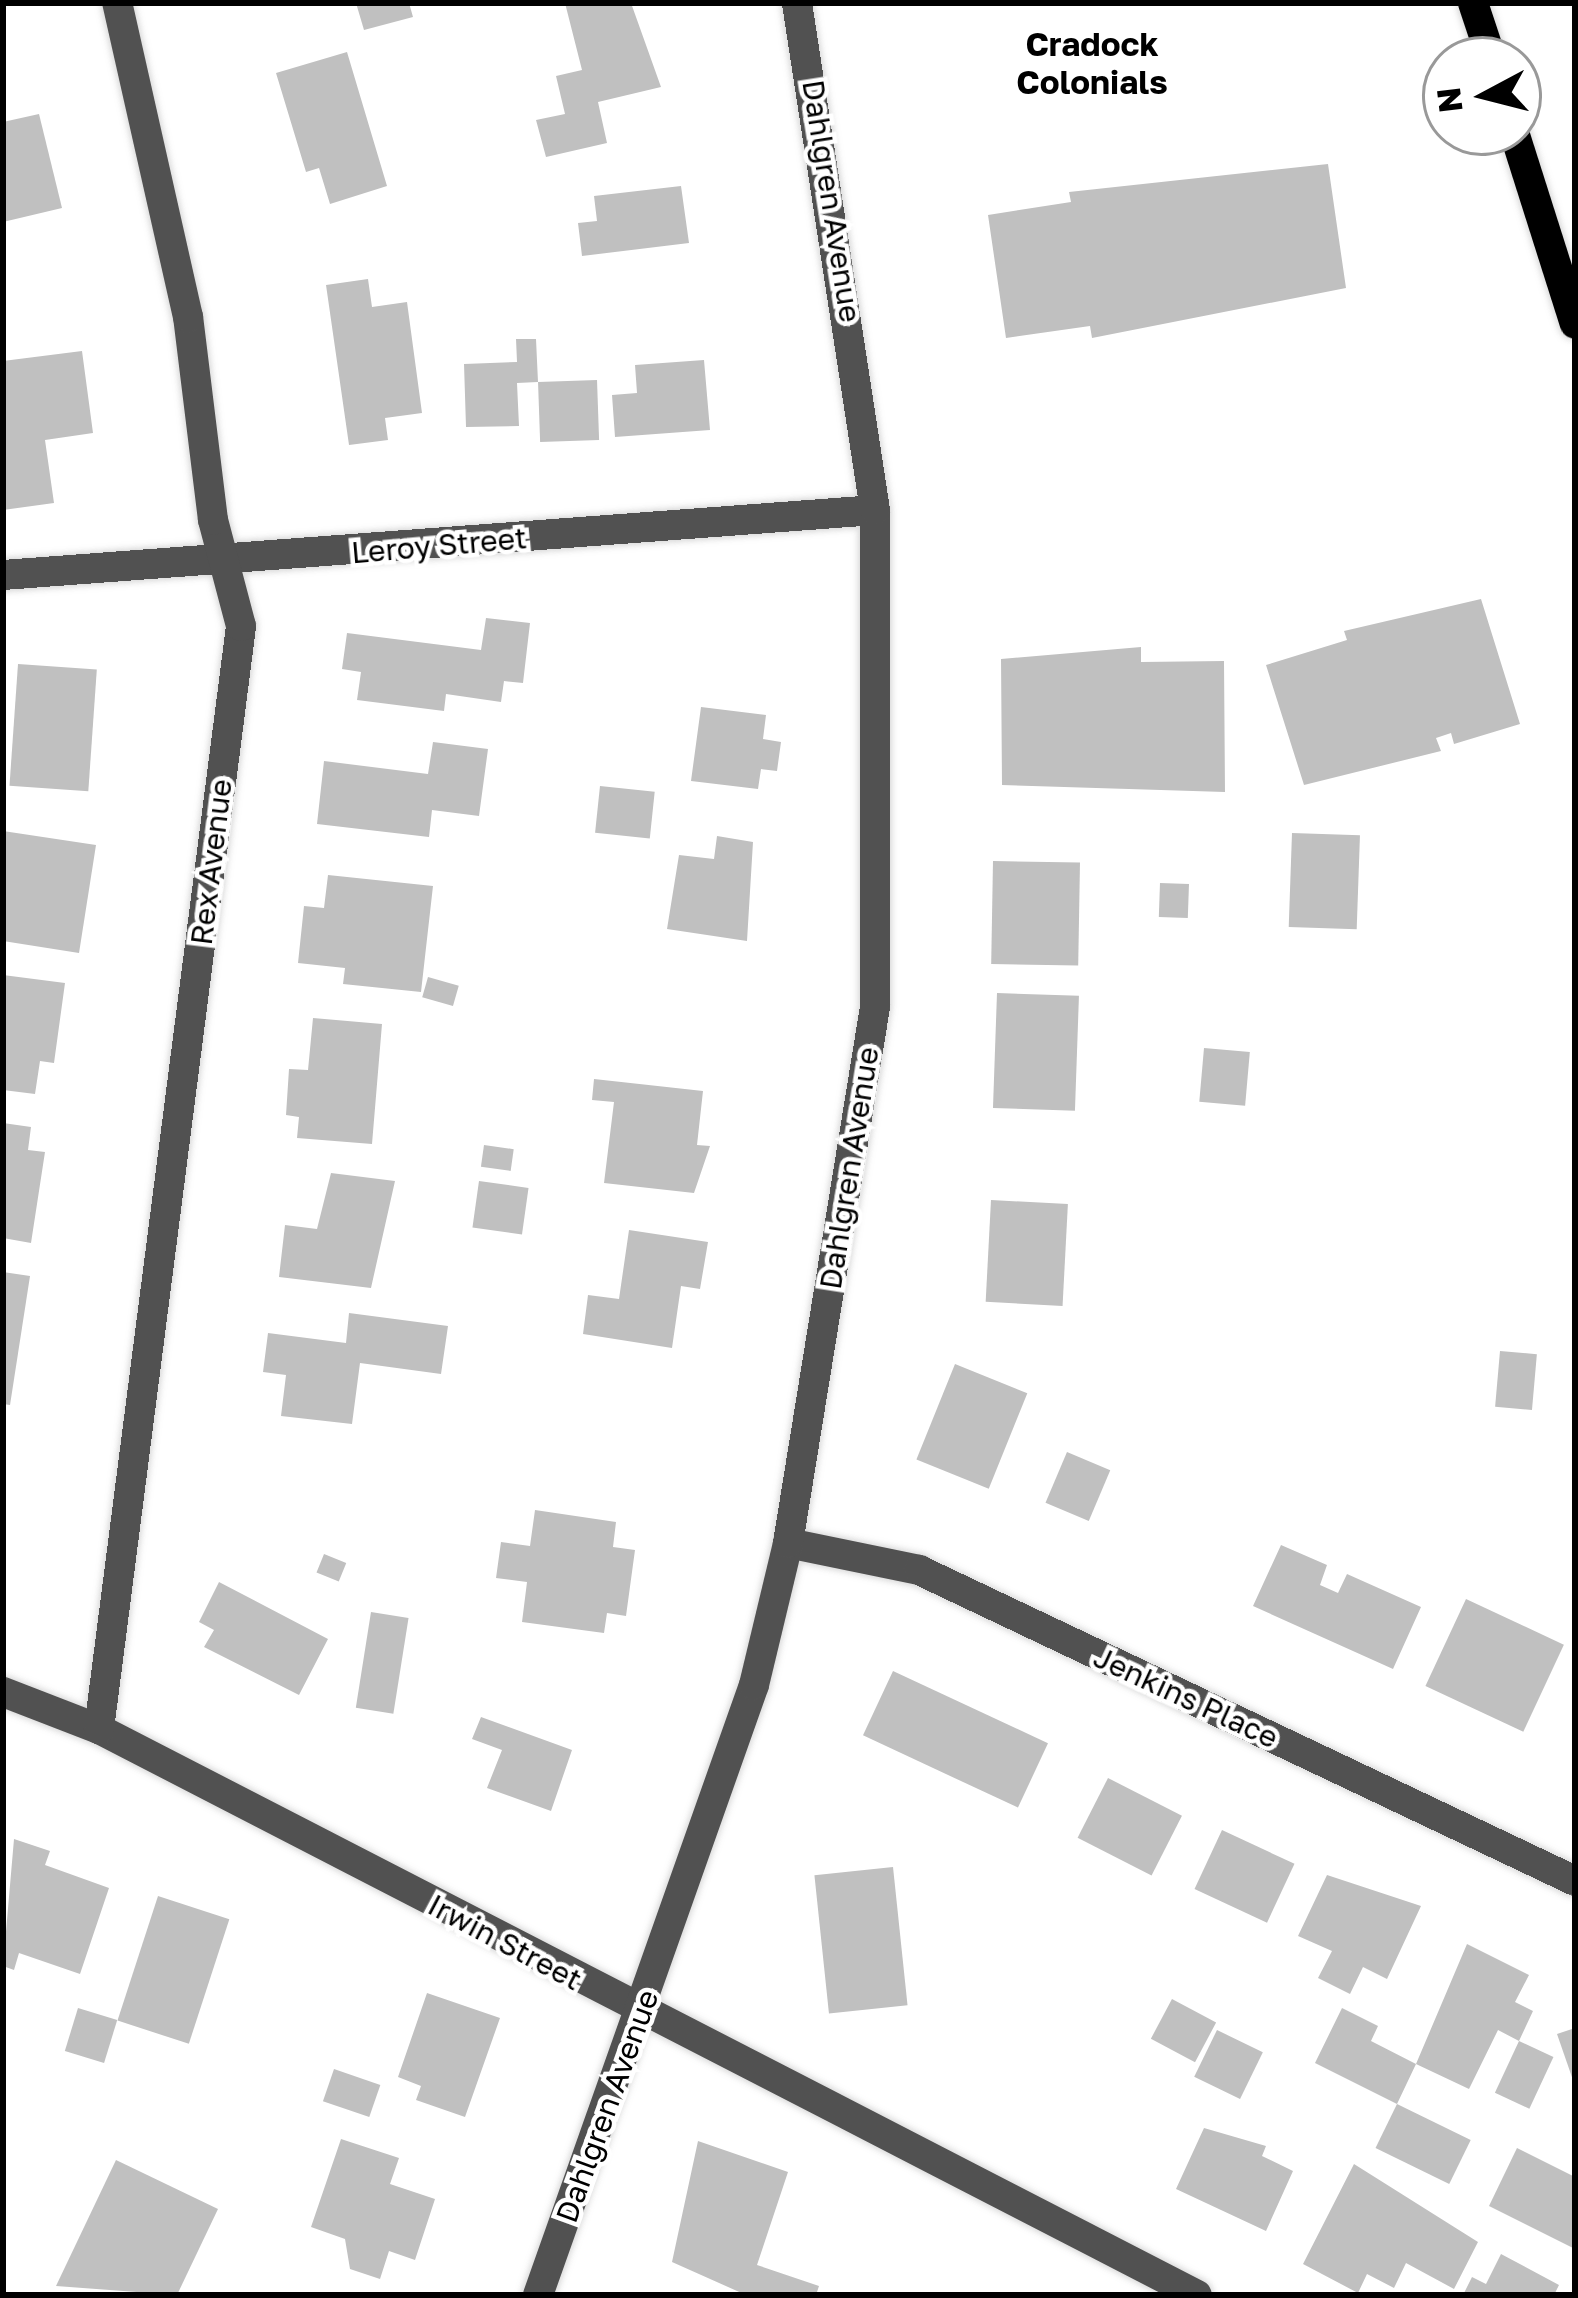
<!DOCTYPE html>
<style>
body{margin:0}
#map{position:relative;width:1578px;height:2298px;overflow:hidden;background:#fff;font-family:"Golos Text",sans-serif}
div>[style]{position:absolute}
.building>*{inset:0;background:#c0c0c0;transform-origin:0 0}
.roads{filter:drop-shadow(0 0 3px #dbdbdb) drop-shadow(0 0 3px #dbdbdb)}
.minor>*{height:30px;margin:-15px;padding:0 15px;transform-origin:15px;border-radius:15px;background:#515151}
.major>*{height:30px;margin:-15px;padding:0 15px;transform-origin:15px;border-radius:15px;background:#000}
span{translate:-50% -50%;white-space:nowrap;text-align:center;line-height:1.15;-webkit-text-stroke:9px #fff;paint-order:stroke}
.street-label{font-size:30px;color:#000}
.neighbourhood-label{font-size:33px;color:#000;font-weight:700}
.frame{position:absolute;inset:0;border:6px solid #000;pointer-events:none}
.north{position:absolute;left:1422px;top:36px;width:120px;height:120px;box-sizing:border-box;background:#fff;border:3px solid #999;border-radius:50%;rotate:263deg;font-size:33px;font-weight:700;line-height:48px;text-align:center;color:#000}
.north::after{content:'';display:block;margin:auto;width:42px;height:54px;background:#000;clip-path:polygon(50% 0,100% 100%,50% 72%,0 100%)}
</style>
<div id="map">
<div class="building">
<i style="clip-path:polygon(356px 3px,409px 3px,413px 17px,364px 30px)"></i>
<i style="clip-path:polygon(565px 3px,631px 3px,661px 87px,598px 102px,607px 143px,546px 157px,536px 120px,565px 114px,556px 76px,582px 70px)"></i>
<i style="clip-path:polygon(347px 52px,387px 186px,330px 204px,319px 168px,306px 172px,276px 73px)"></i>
<i style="clip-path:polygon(39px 114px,62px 208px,3px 222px,3px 122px)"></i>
<i style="clip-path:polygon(1328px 164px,1346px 288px,1092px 338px,1090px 326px,1006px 338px,988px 215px,1071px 202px,1069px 192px)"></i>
<i style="clip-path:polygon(681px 186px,689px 243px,582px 256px,578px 223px,597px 221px,594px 196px)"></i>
<i style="clip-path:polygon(368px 279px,372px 307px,407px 302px,422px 413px,385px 418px,388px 440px,349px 445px,326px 285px)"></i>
<i style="clip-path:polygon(516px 339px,536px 339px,538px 382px,517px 383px,519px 426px,466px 427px,464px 364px,517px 362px)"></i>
<i style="clip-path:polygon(82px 351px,93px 433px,45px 440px,54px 503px,3px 510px,3px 361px)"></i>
<i style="clip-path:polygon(704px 360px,710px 430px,615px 437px,612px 395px,637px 393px,635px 365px)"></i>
<i style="left:597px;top:380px;width:60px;height:59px;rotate:88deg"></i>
<i style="clip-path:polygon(1481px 599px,1520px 724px,1454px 744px,1451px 733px,1436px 738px,1441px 751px,1304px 785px,1266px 665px,1347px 640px,1344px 631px)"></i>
<i style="clip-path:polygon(486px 618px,530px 623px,523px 683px,504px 681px,501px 702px,446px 694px,444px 711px,357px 700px,361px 672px,342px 669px,347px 633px,481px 650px)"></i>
<i style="clip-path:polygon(1141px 647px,1141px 662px,1224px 661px,1225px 792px,1002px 785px,1001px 659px)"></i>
<i style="left:18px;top:664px;width:79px;height:122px;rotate:4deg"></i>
<i style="clip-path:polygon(701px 707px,766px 715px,763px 739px,781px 742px,777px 771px,761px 769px,758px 789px,691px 781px)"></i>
<i style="clip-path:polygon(433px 742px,488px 749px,479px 816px,432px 810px,429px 837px,317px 824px,324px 761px,428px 774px)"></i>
<i style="left:600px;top:786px;width:55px;height:47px;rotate:6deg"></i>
<i style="clip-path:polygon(3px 831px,96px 845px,79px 953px,3px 941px)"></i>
<i style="left:1292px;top:833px;width:68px;height:94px;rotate:2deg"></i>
<i style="clip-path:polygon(717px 836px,753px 842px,747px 941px,667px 929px,679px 855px,714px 859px)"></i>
<i style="left:993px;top:861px;width:87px;height:103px;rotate:1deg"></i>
<i style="clip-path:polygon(328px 875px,433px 886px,421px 992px,343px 984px,345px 968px,298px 963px,304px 906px,324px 908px)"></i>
<i style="left:1160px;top:883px;width:29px;height:34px;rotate:2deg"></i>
<i style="clip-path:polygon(3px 975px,65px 983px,54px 1063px,40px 1061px,35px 1094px,3px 1090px)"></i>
<i style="left:428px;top:977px;width:32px;height:21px;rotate:16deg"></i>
<i style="left:997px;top:993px;width:82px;height:115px;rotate:2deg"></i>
<i style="clip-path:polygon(313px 1018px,382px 1024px,372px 1144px,297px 1138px,299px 1117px,286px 1115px,289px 1069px,308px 1070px)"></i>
<i style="left:1204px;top:1048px;width:46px;height:54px;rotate:5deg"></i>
<i style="clip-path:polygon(594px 1079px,703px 1091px,697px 1145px,710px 1146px,694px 1193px,604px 1183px,614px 1102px,592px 1100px)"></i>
<i style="clip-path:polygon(3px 1123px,31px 1127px,28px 1150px,45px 1152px,31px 1243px,3px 1238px)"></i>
<i style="left:484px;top:1145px;width:30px;height:22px;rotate:8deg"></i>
<i style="clip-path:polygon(331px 1173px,395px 1181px,371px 1288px,279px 1277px,285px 1225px,317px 1229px)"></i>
<i style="left:479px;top:1181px;width:50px;height:47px;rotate:8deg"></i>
<i style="left:991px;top:1200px;width:77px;height:102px;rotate:3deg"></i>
<i style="clip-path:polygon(629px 1230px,708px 1242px,700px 1289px,681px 1286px,672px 1348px,583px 1334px,588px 1295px,619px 1299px)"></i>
<i style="clip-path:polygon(3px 1272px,30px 1276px,10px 1405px,3px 1404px)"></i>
<i style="clip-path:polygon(349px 1313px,448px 1326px,441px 1374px,360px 1363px,352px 1424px,281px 1416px,286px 1375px,263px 1372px,268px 1333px,346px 1343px)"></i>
<i style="left:1500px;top:1351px;width:37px;height:56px;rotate:5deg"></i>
<i style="left:955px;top:1364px;width:78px;height:103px;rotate:22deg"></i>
<i style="left:1067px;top:1452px;width:47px;height:55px;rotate:23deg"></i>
<i style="clip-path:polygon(535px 1510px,616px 1522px,613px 1547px,635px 1550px,626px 1616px,607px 1613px,604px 1633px,522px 1622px,527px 1582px,496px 1578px,501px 1542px,530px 1546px)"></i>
<i style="clip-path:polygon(1281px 1545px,1327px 1565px,1320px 1585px,1338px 1593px,1347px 1574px,1421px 1607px,1393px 1669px,1253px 1606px)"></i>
<i style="left:324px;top:1554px;width:24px;height:20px;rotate:22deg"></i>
<i style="clip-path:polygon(219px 1582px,328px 1639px,299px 1695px,204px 1647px,214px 1630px,199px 1622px)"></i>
<i style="left:1466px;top:1599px;width:108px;height:96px;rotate:25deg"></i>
<i style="left:371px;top:1612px;width:38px;height:97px;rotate:9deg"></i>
<i style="left:893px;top:1671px;width:171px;height:71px;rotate:25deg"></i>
<i style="clip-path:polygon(481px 1717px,572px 1750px,551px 1811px,487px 1788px,502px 1750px,472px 1739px)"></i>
<i style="left:1108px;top:1778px;width:83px;height:67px;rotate:27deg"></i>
<i style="left:1222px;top:1830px;width:80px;height:65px;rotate:25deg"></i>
<i style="clip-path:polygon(14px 1839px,50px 1851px,45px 1865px,109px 1888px,80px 1974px,19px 1953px,14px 1970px,3px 1966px)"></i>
<i style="left:893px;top:1867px;width:139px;height:79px;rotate:84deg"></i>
<i style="clip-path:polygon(1327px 1875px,1421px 1906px,1387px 1979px,1363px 1967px,1350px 1994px,1318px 1978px,1332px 1951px,1298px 1936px)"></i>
<i style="left:158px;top:1896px;width:75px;height:131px;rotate:18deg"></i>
<i style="clip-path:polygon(1467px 1944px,1529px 1975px,1515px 2002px,1533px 2011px,1519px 2041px,1498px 2030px,1469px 2089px,1416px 2064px)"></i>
<i style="clip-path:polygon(427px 1993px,500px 2018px,465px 2117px,416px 2100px,421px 2086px,398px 2077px)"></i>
<i style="left:1172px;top:1999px;width:50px;height:45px;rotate:28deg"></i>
<i style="left:78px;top:2008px;width:41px;height:45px;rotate:17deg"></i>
<i style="clip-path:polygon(1342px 2008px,1378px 2026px,1371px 2041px,1416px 2064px,1397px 2104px,1315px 2063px)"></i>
<i style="clip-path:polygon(1575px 2028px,1575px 2083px,1574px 2083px,1557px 2034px)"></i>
<i style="left:1217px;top:2030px;width:51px;height:52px;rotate:26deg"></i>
<i style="left:1519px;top:2041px;width:38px;height:57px;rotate:25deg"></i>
<i style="left:334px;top:2069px;width:49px;height:34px;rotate:19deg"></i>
<i style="left:1397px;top:2104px;width:82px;height:49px;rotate:26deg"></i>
<i style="clip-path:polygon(1204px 2128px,1266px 2146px,1262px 2156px,1293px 2171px,1266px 2231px,1176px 2189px)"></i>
<i style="clip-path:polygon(341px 2139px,399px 2158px,390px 2184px,435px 2199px,415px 2260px,389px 2251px,380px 2279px,350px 2269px,345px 2239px,311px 2227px)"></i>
<i style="clip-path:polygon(698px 2141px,788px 2172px,757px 2265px,819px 2286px,816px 2295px,746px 2295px,672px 2262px)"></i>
<i style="clip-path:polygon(1517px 2148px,1575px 2177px,1575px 2249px,1489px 2206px)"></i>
<i style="clip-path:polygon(116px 2160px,218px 2209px,177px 2295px,56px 2286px)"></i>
<i style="clip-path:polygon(1354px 2164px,1478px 2242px,1454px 2289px,1406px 2263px,1394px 2288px,1367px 2274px,1358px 2293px,1303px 2264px)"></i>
<i style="clip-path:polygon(1501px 2254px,1559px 2285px,1554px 2295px,1463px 2295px,1472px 2277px,1486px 2284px)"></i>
</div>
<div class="roads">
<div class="minor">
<i style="left:3px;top:575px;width:874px;rotate:-4.26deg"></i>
<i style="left:788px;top:1543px;width:134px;rotate:11.6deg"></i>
<i style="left:919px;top:1570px;width:726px;rotate:25.36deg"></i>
<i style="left:3px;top:1692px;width:103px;rotate:21.1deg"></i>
<i style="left:99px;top:1729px;width:1235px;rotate:27.27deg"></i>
<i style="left:99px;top:1729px;width:1112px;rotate:-82.66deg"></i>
<i style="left:241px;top:626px;width:110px;rotate:-104.8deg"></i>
<i style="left:213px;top:520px;width:205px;rotate:-97deg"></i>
<i style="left:188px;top:317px;width:322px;rotate:-102.7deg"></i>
<i style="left:538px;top:2295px;width:647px;rotate:-70.5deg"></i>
<i style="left:754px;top:1685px;width:146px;rotate:-76.5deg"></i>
<i style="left:788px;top:1543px;width:543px;rotate:-80.78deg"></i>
<i style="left:875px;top:1007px;width:497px;rotate:-90deg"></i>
<i style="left:875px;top:510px;width:513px;rotate:-98.75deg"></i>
</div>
<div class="major">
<i style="left:1473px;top:3px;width:60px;rotate:71.6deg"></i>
<i style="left:1514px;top:132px;width:201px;rotate:72.4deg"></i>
</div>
</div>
<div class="street-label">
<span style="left:832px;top:201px;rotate:81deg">Dahlgren Avenue</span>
<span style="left:439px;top:545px;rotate:-5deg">Leroy Street</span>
<span style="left:211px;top:862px;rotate:-83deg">Rex Avenue</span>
<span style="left:849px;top:1168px;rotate:-81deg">Dahlgren Avenue</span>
<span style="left:1186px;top:1697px;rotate:25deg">Jenkins Place</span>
<span style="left:505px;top:1942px;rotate:28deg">Irwin Street</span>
<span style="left:607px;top:2106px;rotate:-70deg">Dahlgren Avenue</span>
</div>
<div class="neighbourhood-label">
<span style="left:1092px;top:63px">Cradock<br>Colonials</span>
</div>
<div class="frame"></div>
<div class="north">N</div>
</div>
